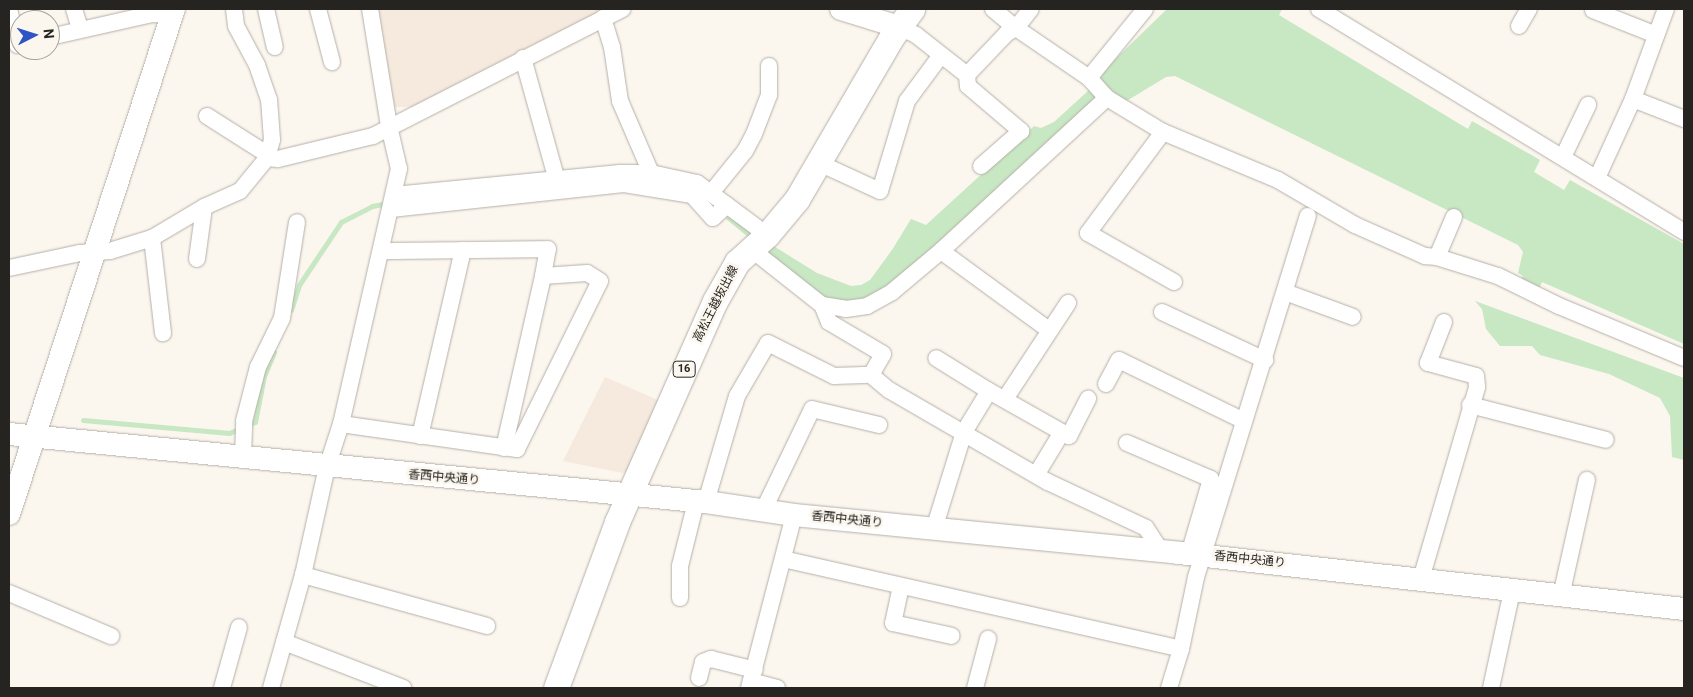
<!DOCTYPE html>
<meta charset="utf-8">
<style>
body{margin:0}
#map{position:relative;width:1693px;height:697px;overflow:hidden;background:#fbf6ee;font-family:Roboto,"Noto Sans JP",sans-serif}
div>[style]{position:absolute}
.built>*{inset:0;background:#f5eadd}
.water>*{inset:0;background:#c8e7c3}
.stream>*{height:5px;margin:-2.5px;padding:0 2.5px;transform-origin:2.5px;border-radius:2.5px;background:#c8e7c3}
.roads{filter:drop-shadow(0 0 1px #b5afa8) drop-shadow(0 0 1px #b5afa8)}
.street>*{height:16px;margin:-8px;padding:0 8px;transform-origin:8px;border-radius:8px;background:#fff}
.secondary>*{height:22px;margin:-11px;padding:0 11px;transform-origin:11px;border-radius:11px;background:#fff}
.primary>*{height:25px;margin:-12.5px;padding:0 12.5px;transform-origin:12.5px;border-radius:12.5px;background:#fff}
span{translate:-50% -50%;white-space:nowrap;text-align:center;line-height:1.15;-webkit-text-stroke:5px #fbf6ee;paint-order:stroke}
.shield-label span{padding:1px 4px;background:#fbf6ee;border:1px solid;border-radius:4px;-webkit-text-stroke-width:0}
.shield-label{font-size:11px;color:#262421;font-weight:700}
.street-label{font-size:12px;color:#262421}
.frame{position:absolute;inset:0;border:10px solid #262421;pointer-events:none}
.north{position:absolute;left:10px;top:10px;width:50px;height:50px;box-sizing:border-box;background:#fbf6ee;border:1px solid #a6a29c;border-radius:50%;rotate:85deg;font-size:14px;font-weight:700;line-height:20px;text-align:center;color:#262421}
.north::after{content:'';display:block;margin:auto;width:18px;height:22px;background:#2f55c5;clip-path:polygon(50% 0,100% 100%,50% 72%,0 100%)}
</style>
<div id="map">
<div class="built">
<i style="clip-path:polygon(377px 9px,607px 9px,413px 107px,393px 107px)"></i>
<i style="clip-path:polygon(605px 377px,660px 401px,630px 469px,623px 473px,563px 461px)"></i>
</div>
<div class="water">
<i style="clip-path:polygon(1167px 9px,1282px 9px,1279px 15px,1468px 129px,1472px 121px,1540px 160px,1534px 172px,1564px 190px,1570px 180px,1684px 244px,1684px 344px,1542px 282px,1538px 291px,1519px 282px,1523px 276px,1518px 273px,1523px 252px,1518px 245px,1175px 76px,1166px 77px,1125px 102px,1094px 102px,894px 282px,881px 292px,855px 302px,825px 300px,726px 219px,732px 212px,772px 245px,817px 273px,851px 286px,861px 285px,870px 280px,892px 250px,911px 219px,926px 225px,1034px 126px,1041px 128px,1054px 122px,1100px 80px,1104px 70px)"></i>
<i style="clip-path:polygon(1475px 301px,1684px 378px,1684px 460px,1672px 457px,1670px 416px,1660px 398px,1609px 374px,1540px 355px,1532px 346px,1500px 346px,1486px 329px,1482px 309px)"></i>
</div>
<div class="stream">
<i style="left:291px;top:310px;width:26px;rotate:-72deg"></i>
<i style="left:299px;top:285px;width:76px;rotate:-56.3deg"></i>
<i style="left:341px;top:222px;width:35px;rotate:-27deg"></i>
<i style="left:372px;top:206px;width:16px;rotate:-11deg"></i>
<i style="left:83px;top:420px;width:147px;rotate:5.1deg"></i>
<i style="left:229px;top:433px;width:28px;rotate:-23deg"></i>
<i style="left:255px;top:422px;width:47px;rotate:-78.9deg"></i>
<i style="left:264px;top:376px;width:26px;rotate:-67deg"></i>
</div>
<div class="roads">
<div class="street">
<i style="left:9px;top:9px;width:37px;rotate:77deg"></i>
<i style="left:74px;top:9px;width:21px;rotate:73deg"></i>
<i style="left:234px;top:9px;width:17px;rotate:83deg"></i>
<i style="left:236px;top:26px;width:44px;rotate:61.7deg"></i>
<i style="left:257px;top:65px;width:36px;rotate:71deg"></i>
<i style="left:269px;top:99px;width:41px;rotate:85.8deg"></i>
<i style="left:272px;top:140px;width:19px;rotate:106deg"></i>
<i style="left:266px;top:9px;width:39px;rotate:77deg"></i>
<i style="left:318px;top:9px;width:55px;rotate:75.2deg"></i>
<i style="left:993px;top:9px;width:30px;rotate:40deg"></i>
<i style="left:1016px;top:28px;width:24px;rotate:-52deg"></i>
<i style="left:1319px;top:9px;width:428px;rotate:31.4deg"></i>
<i style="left:1593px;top:10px;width:68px;rotate:21.6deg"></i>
<i style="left:603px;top:18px;width:30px;rotate:73deg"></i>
<i style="left:612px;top:47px;width:55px;rotate:81.6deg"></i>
<i style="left:620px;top:101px;width:78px;rotate:66.7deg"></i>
<i style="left:1519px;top:26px;width:20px;rotate:-60deg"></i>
<i style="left:899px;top:27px;width:19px;rotate:25deg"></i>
<i style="left:916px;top:35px;width:65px;rotate:38.1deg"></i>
<i style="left:967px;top:75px;width:58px;rotate:-46.4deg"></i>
<i style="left:1007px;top:33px;width:10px;rotate:-29deg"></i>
<i style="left:1016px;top:28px;width:88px;rotate:34.4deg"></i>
<i style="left:1089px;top:78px;width:89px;rotate:-50.9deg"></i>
<i style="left:50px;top:37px;width:105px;rotate:-12.7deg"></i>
<i style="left:152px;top:14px;width:20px;rotate:3deg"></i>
<i style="left:523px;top:58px;width:135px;rotate:74.5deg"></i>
<i style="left:967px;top:75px;width:11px;rotate:85deg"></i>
<i style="left:968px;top:86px;width:70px;rotate:40.3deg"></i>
<i style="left:1021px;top:131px;width:53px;rotate:138.8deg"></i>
<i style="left:1089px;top:78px;width:27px;rotate:48deg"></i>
<i style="left:1107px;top:98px;width:66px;rotate:31.3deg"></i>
<i style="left:1163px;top:132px;width:125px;rotate:22.7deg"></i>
<i style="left:1278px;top:180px;width:89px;rotate:30.3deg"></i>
<i style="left:1355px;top:225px;width:77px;rotate:23.9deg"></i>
<i style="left:1425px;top:256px;width:12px;rotate:5deg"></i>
<i style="left:1633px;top:99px;width:55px;rotate:21.4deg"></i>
<i style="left:207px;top:116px;width:69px;rotate:32.5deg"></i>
<i style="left:265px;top:153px;width:5px;rotate:68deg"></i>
<i style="left:1163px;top:132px;width:126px;rotate:126.6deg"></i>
<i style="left:1088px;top:233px;width:99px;rotate:29.7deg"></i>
<i style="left:1563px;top:157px;width:58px;rotate:-64.3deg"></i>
<i style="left:819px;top:163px;width:67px;rotate:24.7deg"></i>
<i style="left:880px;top:191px;width:94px;rotate:-73.3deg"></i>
<i style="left:907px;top:101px;width:57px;rotate:-53.5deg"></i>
<i style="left:1597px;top:178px;width:87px;rotate:-65.5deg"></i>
<i style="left:1633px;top:99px;width:96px;rotate:-69.9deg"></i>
<i style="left:711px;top:193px;width:54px;rotate:-51deg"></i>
<i style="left:745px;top:151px;width:19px;rotate:-62deg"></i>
<i style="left:754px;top:134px;width:42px;rotate:-69deg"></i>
<i style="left:769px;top:95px;width:29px;rotate:-90deg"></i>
<i style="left:394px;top:195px;width:227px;rotate:-5.6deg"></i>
<i style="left:620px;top:173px;width:31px"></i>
<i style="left:651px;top:173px;width:47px;rotate:12.3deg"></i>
<i style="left:697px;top:183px;width:87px;rotate:36.6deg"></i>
<i style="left:391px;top:209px;width:234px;rotate:-6.1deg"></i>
<i style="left:624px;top:184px;width:69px;rotate:9.2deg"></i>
<i style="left:692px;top:195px;width:31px;rotate:48deg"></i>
<i style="left:713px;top:218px;width:19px;rotate:-43deg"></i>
<i style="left:1454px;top:217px;width:43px;rotate:113deg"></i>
<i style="left:1437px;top:257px;width:64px;rotate:17.3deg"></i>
<i style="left:1498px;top:276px;width:68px;rotate:26.2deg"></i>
<i style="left:1559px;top:306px;width:135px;rotate:22.6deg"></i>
<i style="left:152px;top:238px;width:96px;rotate:83.4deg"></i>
<i style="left:751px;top:249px;width:90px;rotate:38.3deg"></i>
<i style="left:822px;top:305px;width:24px;rotate:9deg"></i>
<i style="left:846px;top:309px;width:21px;rotate:-8deg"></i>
<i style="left:867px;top:306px;width:29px;rotate:-29deg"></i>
<i style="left:892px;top:292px;width:64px;rotate:-39.9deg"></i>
<i style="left:941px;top:251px;width:226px;rotate:-42.7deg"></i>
<i style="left:941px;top:251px;width:134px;rotate:36.2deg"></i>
<i style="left:197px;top:259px;width:52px;rotate:-82.3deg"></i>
<i style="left:9px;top:268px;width:73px;rotate:-11.9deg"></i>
<i style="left:80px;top:253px;width:30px;rotate:-4deg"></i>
<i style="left:110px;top:251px;width:44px;rotate:-17.2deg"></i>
<i style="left:152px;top:238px;width:61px;rotate:-30.8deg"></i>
<i style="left:204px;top:207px;width:39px;rotate:-24deg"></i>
<i style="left:240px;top:191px;width:43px;rotate:-50.7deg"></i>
<i style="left:267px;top:158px;width:11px;rotate:5deg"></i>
<i style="left:278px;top:159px;width:98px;rotate:-13.6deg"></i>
<i style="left:373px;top:136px;width:280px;rotate:-27deg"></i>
<i style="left:1285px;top:292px;width:72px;rotate:20.2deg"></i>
<i style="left:1162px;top:312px;width:114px;rotate:25deg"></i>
<i style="left:871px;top:375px;width:23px;rotate:40deg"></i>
<i style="left:889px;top:390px;width:184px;rotate:30.1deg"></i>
<i style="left:1048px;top:482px;width:108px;rotate:25.1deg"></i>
<i style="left:1146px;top:528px;width:27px;rotate:57deg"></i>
<i style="left:1106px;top:384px;width:27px;rotate:-62deg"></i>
<i style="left:1119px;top:360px;width:139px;rotate:26deg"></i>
<i style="left:989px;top:391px;width:92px;rotate:29.4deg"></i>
<i style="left:1069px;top:436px;width:42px;rotate:-62.8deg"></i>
<i style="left:1005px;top:399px;width:115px;rotate:-56.7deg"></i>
<i style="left:1470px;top:405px;width:140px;rotate:14.4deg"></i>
<i style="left:341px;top:424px;width:178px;rotate:8.1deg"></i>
<i style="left:517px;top:449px;width:187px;rotate:-63.7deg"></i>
<i style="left:600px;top:281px;width:15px;rotate:-148deg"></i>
<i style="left:587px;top:273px;width:44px;rotate:176.1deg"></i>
<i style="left:543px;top:276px;width:27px;rotate:-80deg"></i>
<i style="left:548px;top:249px;width:166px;rotate:179.3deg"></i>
<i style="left:420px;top:436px;width:191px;rotate:-77deg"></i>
<i style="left:1127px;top:443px;width:91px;rotate:23.2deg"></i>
<i style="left:1211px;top:479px;width:78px;rotate:106.3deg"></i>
<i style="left:504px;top:448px;width:176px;rotate:-77.2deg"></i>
<i style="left:243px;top:457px;width:36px;rotate:-88deg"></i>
<i style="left:244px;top:421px;width:56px;rotate:-75.5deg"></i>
<i style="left:258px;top:367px;width:55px;rotate:-63.9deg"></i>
<i style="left:282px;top:318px;width:97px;rotate:-81.1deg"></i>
<i style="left:1036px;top:475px;width:50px;rotate:-58.8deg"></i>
<i style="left:706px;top:502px;width:110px;rotate:-73.7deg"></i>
<i style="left:737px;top:396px;width:61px;rotate:-59.7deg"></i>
<i style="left:768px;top:343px;width:74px;rotate:26.6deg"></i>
<i style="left:834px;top:376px;width:37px;rotate:-2deg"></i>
<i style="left:871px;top:375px;width:24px;rotate:-60deg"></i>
<i style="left:883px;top:354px;width:63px;rotate:-149.3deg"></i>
<i style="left:829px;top:322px;width:18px;rotate:-112deg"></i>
<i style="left:763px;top:511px;width:113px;rotate:-64.3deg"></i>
<i style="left:812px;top:409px;width:69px;rotate:13.4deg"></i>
<i style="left:934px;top:529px;width:102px;rotate:-72.8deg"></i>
<i style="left:964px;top:432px;width:48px;rotate:-58.6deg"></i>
<i style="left:989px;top:391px;width:62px;rotate:-148.1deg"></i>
<i style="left:783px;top:559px;width:408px;rotate:12.7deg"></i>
<i style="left:303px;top:575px;width:191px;rotate:15.5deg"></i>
<i style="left:1421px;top:579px;width:200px;rotate:-73.7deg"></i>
<i style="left:1477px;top:387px;width:11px;rotate:-95deg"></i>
<i style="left:1476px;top:376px;width:50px;rotate:-164.8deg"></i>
<i style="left:1428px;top:363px;width:44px;rotate:-68.7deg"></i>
<i style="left:901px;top:586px;width:38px;rotate:102deg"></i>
<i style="left:893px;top:623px;width:60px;rotate:12.4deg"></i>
<i style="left:9px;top:593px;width:111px;rotate:22.9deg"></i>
<i style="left:1561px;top:596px;width:119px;rotate:-77.4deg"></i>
<i style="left:680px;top:598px;width:32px;rotate:-90deg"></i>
<i style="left:680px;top:566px;width:66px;rotate:-76deg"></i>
<i style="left:284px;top:642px;width:128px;rotate:21.1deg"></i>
<i style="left:699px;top:678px;width:16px;rotate:-76deg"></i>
<i style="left:703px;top:662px;width:9px;rotate:-21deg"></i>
<i style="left:711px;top:659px;width:45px;rotate:14deg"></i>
<i style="left:751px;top:681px;width:27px;rotate:15deg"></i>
<i style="left:222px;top:688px;width:63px;rotate:-74.4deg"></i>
<i style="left:271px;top:688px;width:117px;rotate:-74.2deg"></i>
<i style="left:303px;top:575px;width:111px;rotate:-77.5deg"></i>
<i style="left:327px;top:467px;width:45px;rotate:-72deg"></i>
<i style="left:341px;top:424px;width:262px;rotate:-77.2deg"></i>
<i style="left:399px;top:169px;width:44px;rotate:-103.1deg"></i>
<i style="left:389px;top:126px;width:119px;rotate:-99.2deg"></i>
<i style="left:749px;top:688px;width:179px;rotate:-75.4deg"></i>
<i style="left:975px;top:688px;width:51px;rotate:-75.1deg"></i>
<i style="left:1169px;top:688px;width:41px;rotate:-72.9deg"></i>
<i style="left:1181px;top:649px;width:74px;rotate:-78.2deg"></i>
<i style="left:1196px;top:577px;width:378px;rotate:-72.8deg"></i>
<i style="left:1491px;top:688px;width:99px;rotate:-77.8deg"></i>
</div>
<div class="secondary">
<i style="left:841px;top:9px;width:61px;rotate:17.2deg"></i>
<i style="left:9px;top:434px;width:700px;rotate:5.57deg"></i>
<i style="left:706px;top:502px;width:89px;rotate:8.4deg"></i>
<i style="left:794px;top:515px;width:387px;rotate:5.6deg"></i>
<i style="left:1179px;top:553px;width:508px;rotate:6.33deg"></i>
<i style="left:9px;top:514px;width:531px;rotate:-71.91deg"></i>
</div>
<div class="primary">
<i style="left:556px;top:688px;width:177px;rotate:-69.8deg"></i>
<i style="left:617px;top:522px;width:242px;rotate:-66.1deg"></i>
<i style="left:715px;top:301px;width:45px;rotate:-60.6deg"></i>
<i style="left:737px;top:262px;width:40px;rotate:-42deg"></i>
<i style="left:767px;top:235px;width:47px;rotate:-50.2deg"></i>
<i style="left:797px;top:199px;width:186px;rotate:-59.7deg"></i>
<i style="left:891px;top:38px;width:36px;rotate:-54deg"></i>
</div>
</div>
<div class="shield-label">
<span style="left:684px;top:369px">16</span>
</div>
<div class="street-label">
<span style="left:716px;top:304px;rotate:-63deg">高松王越坂出線</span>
<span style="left:444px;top:478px;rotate:5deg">香西中央通り</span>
<span style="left:847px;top:520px;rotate:6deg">香西中央通り</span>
<span style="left:1250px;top:560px;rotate:6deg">香西中央通り</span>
</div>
<div class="frame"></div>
<div class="north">N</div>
</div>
